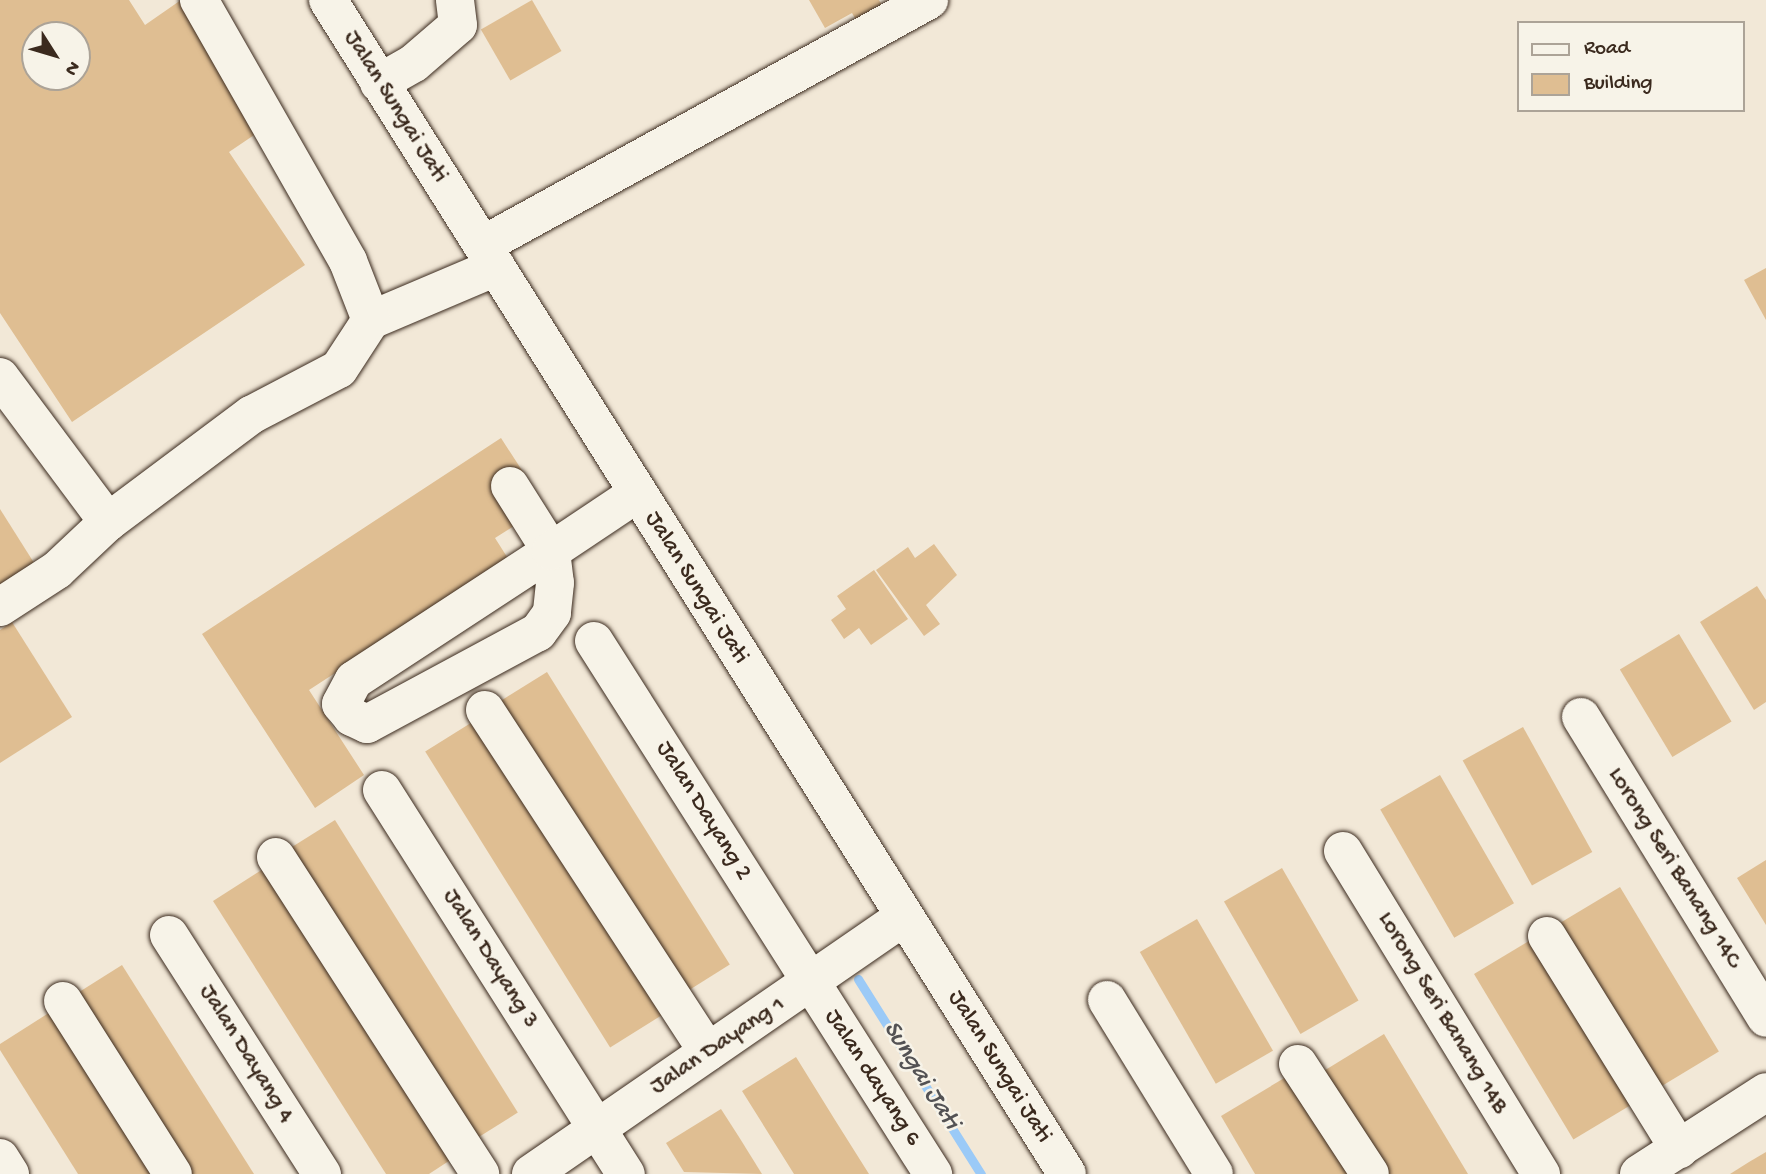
<!DOCTYPE html>
<style>
body{margin:0}
#map{position:relative;width:1766px;height:1174px;overflow:hidden;background:#f2e8d7;font-family:"Gochi Hand",sans-serif}
div>[style]{position:absolute}
.stream>*{height:9px;margin:-4.5px;padding:0 4.5px;transform-origin:4.5px;border-radius:4.5px;background:#9bcaf7}
.building>*{inset:0;background:#dfbe92;transform-origin:0 0}
.roads{filter:drop-shadow(0 0 2px #3b2a1e) drop-shadow(0 0 2px #3b2a1e)}
.minor>*{height:38px;margin:-19px;padding:0 19px;transform-origin:19px;border-radius:19px;background:#f7f3e8}
.major>*{height:38px;margin:-19px;padding:0 19px;transform-origin:19px;border-radius:19px;background:#f7f3e8}
span{translate:-50% -50%;white-space:nowrap;text-align:center;line-height:1.15;-webkit-text-stroke:5px #f7f3e8;paint-order:stroke}
.street-label{font-size:24px;color:#3b2a1e}
.water-label{font-size:26px;color:#535254;font-style:italic}
.legend{position:absolute;left:1517px;top:21px;width:228px;height:91px;box-sizing:border-box;background:#f7f3e8;border:2px solid #aca397;margin:0;padding:9px 12px;list-style:none;font-size:21px;color:#3b2a1e}
.legend li{display:flex;align-items:center;gap:14px;height:35px}
.legend b{width:35px;border:2px solid #aca397}
.north{position:absolute;left:21px;top:21px;width:70px;height:70px;box-sizing:border-box;background:#f7f3e8;border:2px solid #aca397;border-radius:50%;rotate:127deg;font-size:19px;font-weight:700;line-height:28px;text-align:center;color:#3b2a1e}
.north::after{content:'';display:block;margin:auto;width:24px;height:32px;background:#3b2a1e;clip-path:polygon(50% 0,100% 100%,50% 72%,0 100%)}
</style>
<div id="map">
<div class="stream">
<i style="left:858px;top:979px;width:231px;rotate:57.8deg"></i>
</div>
<div class="building">
<i style="clip-path:polygon(evenodd,0 0,129px 0,145px 25px,181px 0,272px 123px,229px 152px,305px 265px,72px 422px,0 313px,0 0,35px 35px,77px 35px,77px 77px,35px 77px,35px 35px)"></i>
<i style="left:532px;top:0;width:59px;height:59px;rotate:60deg"></i>
<i style="clip-path:polygon(809px 0,879px 0,886px 12px,860px 27px,852px 13px,825px 28px)"></i>
<i style="clip-path:polygon(1766px 268px,1766px 320px,1744px 280px)"></i>
<i style="clip-path:polygon(501px 438px,525px 475px,522px 521px,495px 538px,509px 560px,309px 690px,364px 775px,315px 808px,202px 634px)"></i>
<i style="clip-path:polygon(0 509px,36px 566px,0 589px)"></i>
<i style="clip-path:polygon(934px 544px,957px 575px,926px 605px,940px 624px,924px 636px,876px 570px,908px 547px,915px 558px)"></i>
<i style="clip-path:polygon(874px 570px,908px 619px,871px 645px,859px 628px,844px 639px,831px 620px,846px 609px,837px 596px)"></i>
<i style="clip-path:polygon(1757px 586px,1766px 600px,1766px 702px,1754px 710px,1700px 622px)"></i>
<i style="clip-path:polygon(12px 622px,72px 717px,0 763px,0 630px)"></i>
<i style="left:1679px;top:634px;width:102px;height:69px;rotate:59deg"></i>
<i style="left:547px;top:672px;width:345px;height:62px;rotate:58deg"></i>
<i style="left:482px;top:716px;width:349px;height:67px;rotate:58deg"></i>
<i style="left:1523px;top:727px;width:143px;height:69px;rotate:61deg"></i>
<i style="left:1440px;top:775px;width:148px;height:69px;rotate:60deg"></i>
<i style="left:335px;top:820px;width:345px;height:63px;rotate:58deg"></i>
<i style="clip-path:polygon(1766px 860px,1766px 925px,1737px 878px)"></i>
<i style="clip-path:polygon(271px 864px,455px 1157px,429px 1174px,386px 1174px,213px 901px)"></i>
<i style="left:1282px;top:868px;width:153px;height:67px;rotate:60deg"></i>
<i style="left:1620px;top:887px;width:192px;height:70px;rotate:59deg"></i>
<i style="left:1197px;top:919px;width:152px;height:66px;rotate:60deg"></i>
<i style="left:1534px;top:938px;width:193px;height:70px;rotate:59deg"></i>
<i style="clip-path:polygon(122px 965px,254px 1174px,178px 1174px,68px 999px)"></i>
<i style="clip-path:polygon(55px 1009px,160px 1174px,78px 1174px,0 1050px,0 1044px)"></i>
<i style="clip-path:polygon(1384px 1034px,1468px 1174px,1383px 1174px,1322px 1072px)"></i>
<i style="clip-path:polygon(796px 1057px,835px 1120px,869px 1174px,794px 1174px,742px 1091px)"></i>
<i style="clip-path:polygon(1291px 1074px,1351px 1174px,1255px 1174px,1221px 1116px)"></i>
<i style="clip-path:polygon(721px 1109px,739px 1137px,762px 1174px,684px 1172px,666px 1143px)"></i>
<i style="clip-path:polygon(1766px 1152px,1766px 1174px,1730px 1174px,1749px 1162px)"></i>
</div>
<div class="roads">
<div class="minor">
<i style="left:379px;top:83px;width:40px;rotate:-29.7deg"></i>
<i style="left:414px;top:63px;width:58px;rotate:-40.8deg"></i>
<i style="left:458px;top:25px;width:25px;rotate:-97deg"></i>
<i style="left:483px;top:245px;width:509px;rotate:-28.78deg"></i>
<i style="left:371px;top:320px;width:136px;rotate:-23deg"></i>
<i style="left:0;top:377px;width:181px;rotate:53.3deg"></i>
<i style="left:510px;top:486px;width:77px;rotate:57.8deg"></i>
<i style="left:551px;top:551px;width:32px;rotate:83deg"></i>
<i style="left:555px;top:583px;width:30px;rotate:96deg"></i>
<i style="left:552px;top:613px;width:24px;rotate:126deg"></i>
<i style="left:538px;top:632px;width:194px;rotate:151.7deg"></i>
<i style="left:367px;top:724px;width:17px;rotate:-155deg"></i>
<i style="left:352px;top:717px;width:17px;rotate:-130deg"></i>
<i style="left:341px;top:704px;width:27px;rotate:-62deg"></i>
<i style="left:354px;top:680px;width:235px;rotate:-33.2deg"></i>
<i style="left:551px;top:551px;width:102px;rotate:-33.8deg"></i>
<i style="left:0;top:607px;width:68px;rotate:-33deg"></i>
<i style="left:57px;top:570px;width:70px;rotate:-43.3deg"></i>
<i style="left:108px;top:522px;width:179px;rotate:-36.8deg"></i>
<i style="left:251px;top:415px;width:99px;rotate:-27.6deg"></i>
<i style="left:339px;top:369px;width:59px;rotate:-56.9deg"></i>
<i style="left:371px;top:320px;width:63px;rotate:-111.3deg"></i>
<i style="left:348px;top:261px;width:301px;rotate:-119.7deg"></i>
<i style="left:594px;top:641px;width:632px;rotate:57.54deg"></i>
<i style="left:485px;top:710px;width:408px;rotate:56.9deg"></i>
<i style="left:1581px;top:717px;width:353px;rotate:58.4deg"></i>
<i style="left:382px;top:790px;width:455px;rotate:57.6deg"></i>
<i style="left:1343px;top:851px;width:379px;rotate:58.5deg"></i>
<i style="left:276px;top:857px;width:377px;rotate:57.2deg"></i>
<i style="left:169px;top:935px;width:284px;rotate:57.4deg"></i>
<i style="left:1547px;top:936px;width:251px;rotate:58.2deg"></i>
<i style="left:1107px;top:1000px;width:204px;rotate:58.4deg"></i>
<i style="left:63px;top:1001px;width:205px;rotate:57.6deg"></i>
<i style="left:1298px;top:1064px;width:131px;rotate:56.8deg"></i>
<i style="left:0;top:1158px;width:19px;rotate:58deg"></i>
<i style="left:531px;top:1174px;width:453px;rotate:-34.6deg"></i>
<i style="left:1639px;top:1174px;width:151px;rotate:-32.8deg"></i>
</div>
<div class="major">
<i style="left:328px;top:0;width:1387px;rotate:57.81deg"></i>
</div>
</div>
<div class="street-label">
<span style="left:395px;top:107px;rotate:58deg">Jalan Sungai Jati</span>
<span style="left:696px;top:588px;rotate:58deg">Jalan Sungai Jati</span>
<span style="left:703px;top:811px;rotate:58deg">Jalan Dayang 2</span>
<span style="left:1674px;top:868px;rotate:58deg">Lorong Seri Banang 14C</span>
<span style="left:490px;top:959px;rotate:58deg">Jalan Dayang 3</span>
<span style="left:1442px;top:1013px;rotate:59deg">Lorong Seri Banang 14B</span>
<span style="left:718px;top:1046px;rotate:-34deg">Jalan Dayang 1</span>
<span style="left:246px;top:1054px;rotate:58deg">Jalan Dayang 4</span>
<span style="left:999px;top:1067px;rotate:58deg">Jalan Sungai Jati</span>
<span style="left:872px;top:1078px;rotate:57deg">Jalan dayang 6</span>
</div>
<div class="water-label">
<span style="left:920px;top:1076px;rotate:58deg">Sungai Jati</span>
</div>
<ul class="legend">
<li><b style="height:9px;background:#f7f3e8"></b>Road</li>
<li><b style="height:19px;background:#dfbe92"></b>Building</li>
</ul>
<div class="north">N</div>
</div>
